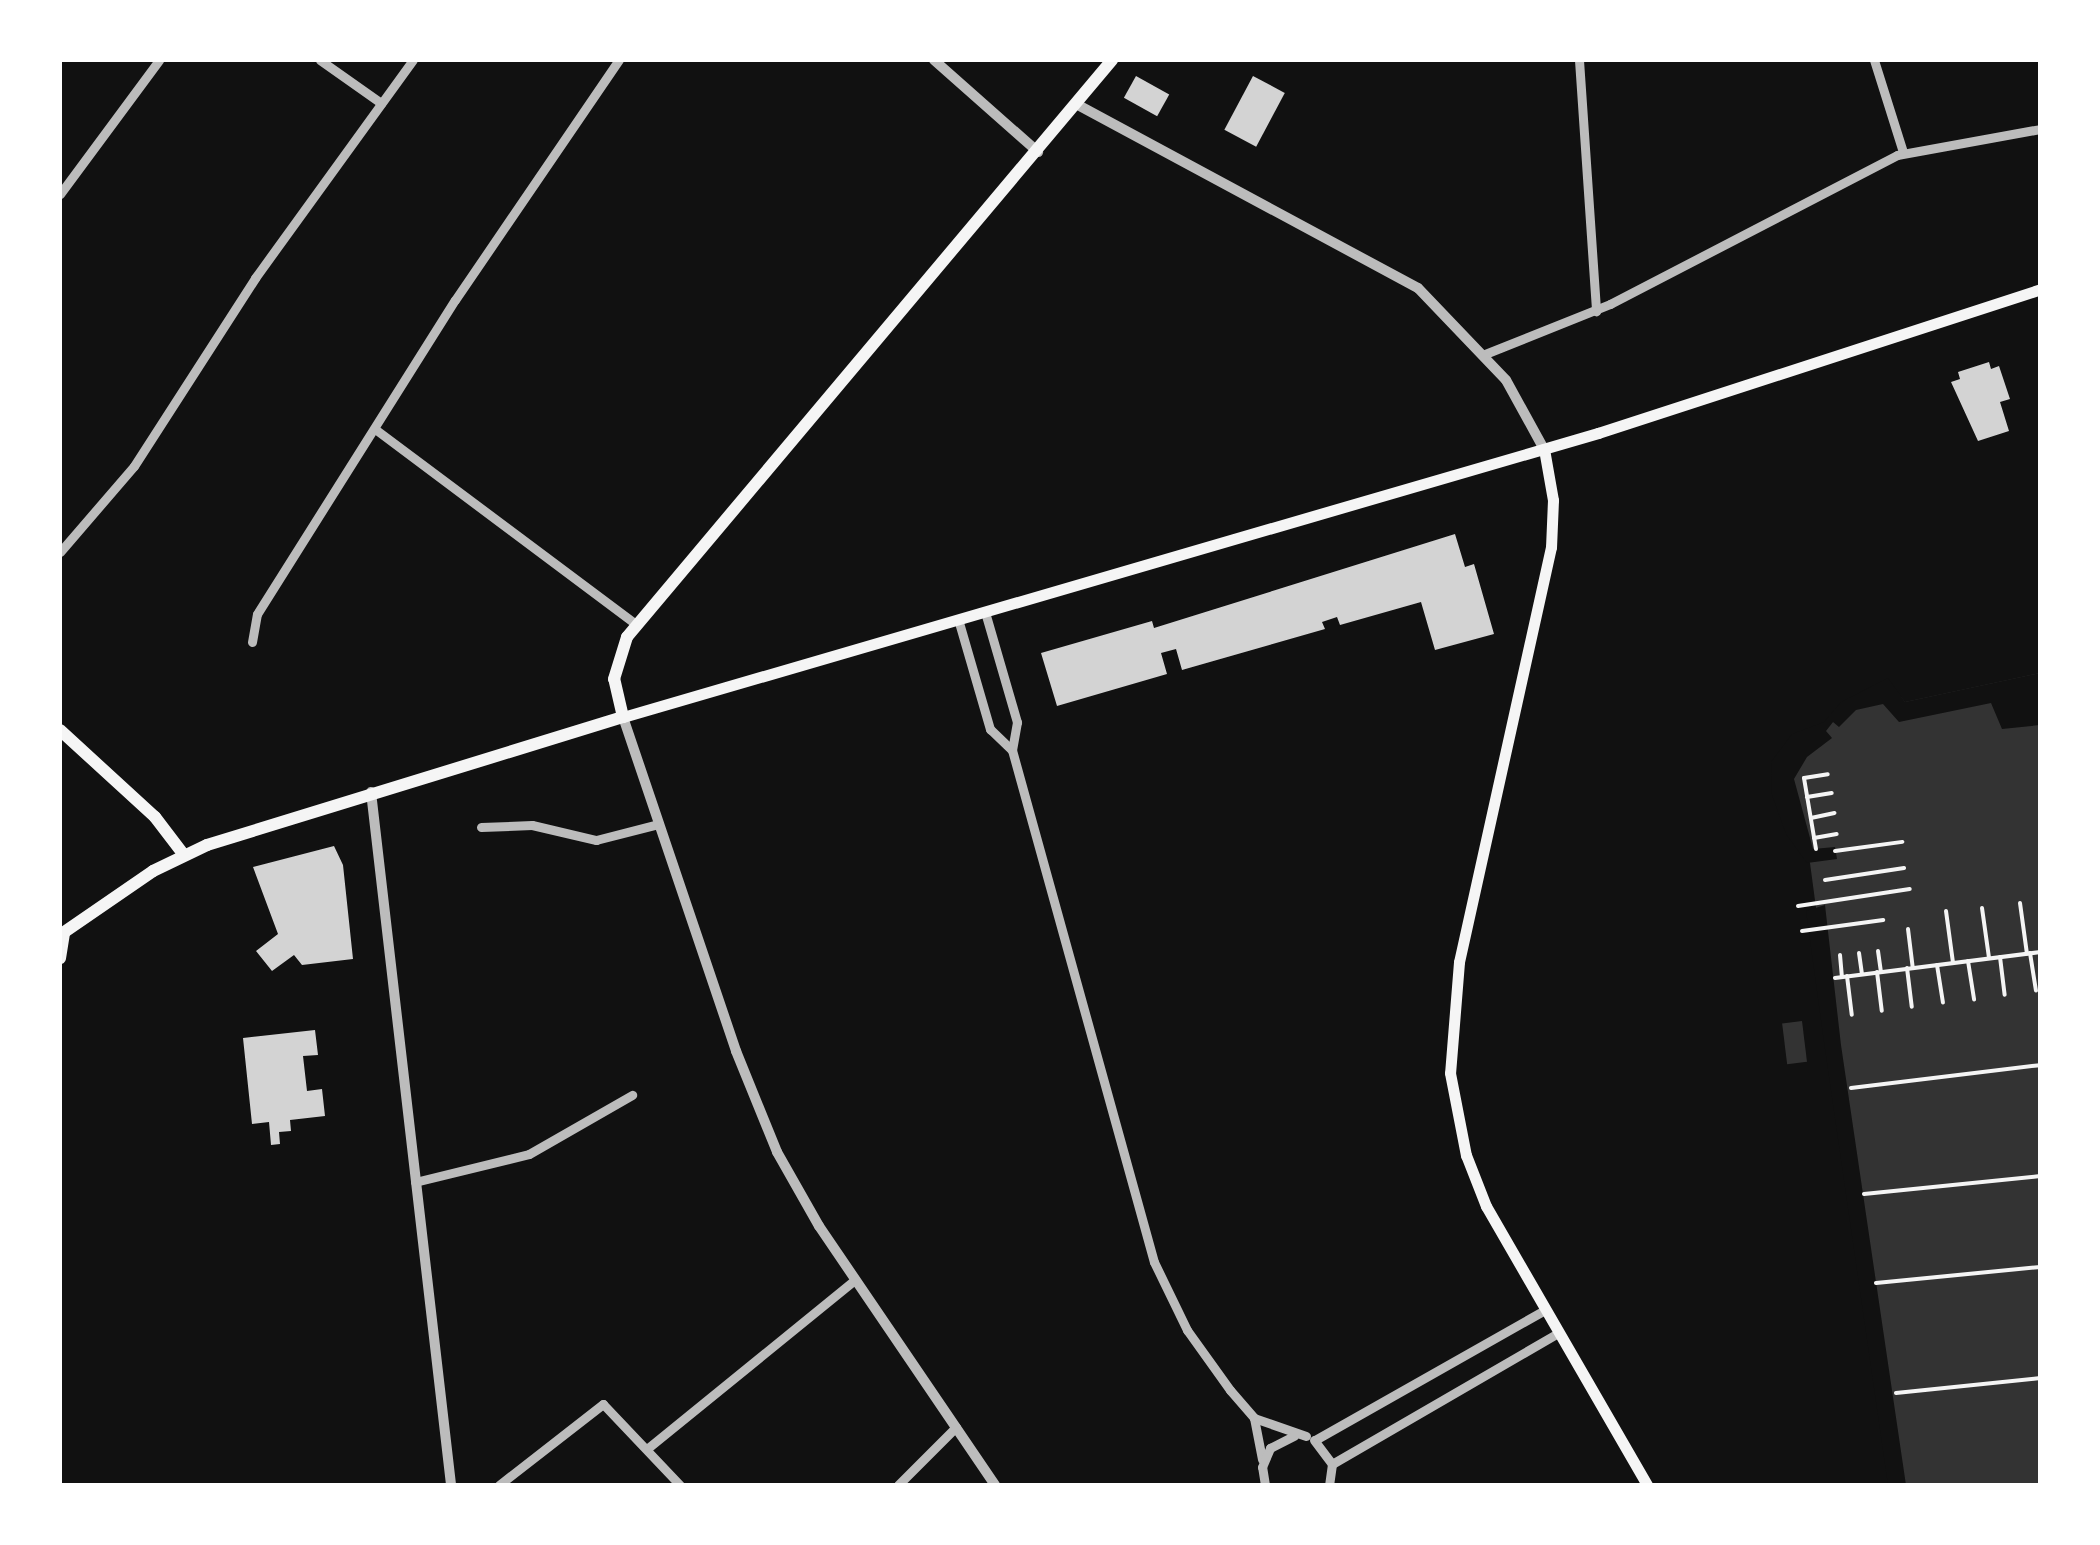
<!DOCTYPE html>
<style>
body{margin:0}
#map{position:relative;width:2100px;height:1545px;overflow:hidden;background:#111;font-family:"PT Sans Narrow",sans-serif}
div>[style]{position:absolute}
.water>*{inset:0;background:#333;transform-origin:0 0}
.pier>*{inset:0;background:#111}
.building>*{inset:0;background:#d3d3d3;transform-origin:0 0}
.path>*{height:4px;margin:-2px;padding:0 2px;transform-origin:2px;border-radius:2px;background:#f5f5f5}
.minor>*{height:9px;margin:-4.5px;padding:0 4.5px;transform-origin:4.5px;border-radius:4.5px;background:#bcbcbc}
.tertiary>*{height:10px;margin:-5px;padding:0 5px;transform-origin:5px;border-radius:5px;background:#bcbcbc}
.secondary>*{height:11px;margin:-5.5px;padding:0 5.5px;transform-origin:5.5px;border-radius:5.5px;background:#f5f5f5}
.primary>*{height:12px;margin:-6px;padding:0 6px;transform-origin:6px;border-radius:6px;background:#f5f5f5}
span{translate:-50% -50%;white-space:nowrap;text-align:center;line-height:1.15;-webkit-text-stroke:9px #fff;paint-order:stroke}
.frame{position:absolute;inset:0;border:62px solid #fff;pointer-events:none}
</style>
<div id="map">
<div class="water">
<i style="clip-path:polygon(2040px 673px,2040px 1485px,1893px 1485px,1810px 863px,1778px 759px,1890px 683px,1905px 702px)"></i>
<i style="left:1802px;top:1021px;width:41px;height:20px;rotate:83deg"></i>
</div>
<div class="pier">
<i style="clip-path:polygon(2040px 673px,2040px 725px,2002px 729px,1991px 703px,1899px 722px,1883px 704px,1856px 710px,1839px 727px,1833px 722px,1826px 731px,1832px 738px,1807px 757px,1794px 779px,1813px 849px,1835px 847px,1837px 859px,1807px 863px,1786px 834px,1772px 795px,1771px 762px,1792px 734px,1824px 722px,1841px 702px,1888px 678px,1905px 702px)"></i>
<i style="clip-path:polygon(1825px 905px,1841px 1045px,1906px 1485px,1888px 1485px,1824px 1042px,1806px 911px)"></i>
</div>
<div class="building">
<i style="left:1136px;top:76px;width:38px;height:25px;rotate:29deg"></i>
<i style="left:1253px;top:76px;width:36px;height:61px;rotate:28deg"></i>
<i style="clip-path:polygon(1989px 362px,1991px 369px,1999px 366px,2010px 399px,2000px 402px,2009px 431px,1978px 441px,1951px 382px,1960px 379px,1958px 372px)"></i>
<i style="clip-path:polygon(1455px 534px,1465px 567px,1474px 564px,1494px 634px,1435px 650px,1421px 602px,1340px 625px,1337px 617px,1322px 622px,1325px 629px,1182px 670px,1176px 649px,1161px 653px,1167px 674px,1057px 706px,1041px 653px,1152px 621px,1154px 628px)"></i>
<i style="clip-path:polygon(334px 846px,343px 865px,353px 959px,302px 965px,294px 955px,272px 971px,256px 951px,278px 934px,253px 867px)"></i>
<i style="clip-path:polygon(315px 1030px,318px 1055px,303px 1056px,307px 1091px,322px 1089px,325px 1116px,290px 1120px,291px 1131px,279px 1132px,280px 1144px,271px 1145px,269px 1122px,252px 1124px,243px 1038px)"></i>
</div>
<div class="path">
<i style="left:1807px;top:797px;width:25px;rotate:-9deg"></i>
<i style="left:1811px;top:818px;width:24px;rotate:-12deg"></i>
<i style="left:1814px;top:838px;width:23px;rotate:-10deg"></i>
<i style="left:1816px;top:849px;width:72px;rotate:-99.6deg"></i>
<i style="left:1804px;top:778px;width:24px;rotate:-9deg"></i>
<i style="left:1835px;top:851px;width:68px;rotate:-7.7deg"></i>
<i style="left:1825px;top:880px;width:80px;rotate:-8.6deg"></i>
<i style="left:2020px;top:903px;width:51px;rotate:82.2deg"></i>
<i style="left:1798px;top:906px;width:113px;rotate:-8.6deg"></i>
<i style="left:1982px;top:908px;width:50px;rotate:82deg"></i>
<i style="left:1946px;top:911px;width:52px;rotate:82.3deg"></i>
<i style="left:1908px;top:929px;width:39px;rotate:83deg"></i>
<i style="left:1802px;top:931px;width:82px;rotate:-7.7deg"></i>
<i style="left:1878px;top:951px;width:21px;rotate:82deg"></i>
<i style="left:1859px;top:953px;width:21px;rotate:82deg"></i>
<i style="left:2030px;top:953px;width:38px;rotate:81deg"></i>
<i style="left:1840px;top:955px;width:21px;rotate:85deg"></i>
<i style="left:2000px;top:957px;width:38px;rotate:83deg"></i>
<i style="left:1968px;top:961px;width:39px;rotate:81deg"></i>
<i style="left:1937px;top:965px;width:38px;rotate:81deg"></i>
<i style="left:1907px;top:968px;width:39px;rotate:83deg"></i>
<i style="left:1877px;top:972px;width:39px;rotate:83deg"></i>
<i style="left:1847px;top:976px;width:39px;rotate:83deg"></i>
<i style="left:1835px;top:978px;width:207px;rotate:-7.2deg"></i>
<i style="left:1851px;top:1088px;width:190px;rotate:-6.9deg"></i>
<i style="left:1864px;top:1194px;width:177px;rotate:-5.8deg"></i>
<i style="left:1876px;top:1283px;width:165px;rotate:-5.6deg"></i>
<i style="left:1896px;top:1393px;width:145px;rotate:-5.9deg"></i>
</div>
<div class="minor">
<i style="left:320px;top:60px;width:75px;rotate:35.2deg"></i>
<i style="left:1579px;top:60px;width:252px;rotate:86.1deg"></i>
<i style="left:1874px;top:60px;width:96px;rotate:72.5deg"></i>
<i style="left:60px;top:194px;width:167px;rotate:-53.5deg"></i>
<i style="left:1485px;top:354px;width:135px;rotate:-21.8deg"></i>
<i style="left:1610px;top:304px;width:323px;rotate:-27.4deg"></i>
<i style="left:1897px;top:155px;width:145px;rotate:-10.3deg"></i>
<i style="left:375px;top:429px;width:327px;rotate:36.8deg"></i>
<i style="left:60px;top:552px;width:113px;rotate:-49.3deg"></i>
<i style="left:134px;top:466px;width:224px;rotate:-57.2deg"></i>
<i style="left:255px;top:278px;width:269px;rotate:-54.1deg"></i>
<i style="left:985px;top:612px;width:115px;rotate:73.8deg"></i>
<i style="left:1017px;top:722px;width:28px;rotate:100deg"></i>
<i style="left:1012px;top:750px;width:531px;rotate:74.5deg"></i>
<i style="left:1154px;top:1262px;width:76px;rotate:64.1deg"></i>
<i style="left:1187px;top:1330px;width:74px;rotate:54.4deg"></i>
<i style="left:1230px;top:1390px;width:37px;rotate:49deg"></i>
<i style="left:1254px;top:1418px;width:55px;rotate:19.1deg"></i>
<i style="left:958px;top:619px;width:115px;rotate:73.8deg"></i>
<i style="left:990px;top:729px;width:30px;rotate:44deg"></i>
<i style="left:252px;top:642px;width:28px;rotate:-80deg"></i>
<i style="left:257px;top:614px;width:371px;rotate:-57.8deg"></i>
<i style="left:455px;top:300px;width:291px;rotate:-55.7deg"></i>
<i style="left:481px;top:827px;width:51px;rotate:-2.2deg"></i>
<i style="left:532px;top:825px;width:66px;rotate:13.2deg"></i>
<i style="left:596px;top:840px;width:65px;rotate:-14.3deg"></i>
<i style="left:415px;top:1182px;width:117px;rotate:-13.8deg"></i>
<i style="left:529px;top:1154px;width:119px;rotate:-29.8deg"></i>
<i style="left:1254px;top:1418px;width:42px;rotate:79deg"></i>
<i style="left:1314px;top:1440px;width:30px;rotate:53deg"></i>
<i style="left:1332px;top:1464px;width:21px;rotate:98deg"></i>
<i style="left:1315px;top:1440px;width:264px;rotate:-29.5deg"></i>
<i style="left:648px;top:1448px;width:267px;rotate:-39.1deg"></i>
<i style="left:1332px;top:1464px;width:261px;rotate:-30.1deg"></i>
<i style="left:499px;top:1485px;width:132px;rotate:-37.9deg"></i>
<i style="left:603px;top:1404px;width:112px;rotate:46.5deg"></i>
<i style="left:898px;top:1485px;width:82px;rotate:-45deg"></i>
<i style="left:1265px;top:1485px;width:18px;rotate:-99deg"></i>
<i style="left:1262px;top:1467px;width:21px;rotate:-67deg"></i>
<i style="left:1270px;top:1448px;width:27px;rotate:-27deg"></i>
</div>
<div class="tertiary">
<i style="left:934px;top:60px;width:139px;rotate:41.5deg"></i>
<i style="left:1078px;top:105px;width:386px;rotate:28.3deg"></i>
<i style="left:1418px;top:288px;width:127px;rotate:46.3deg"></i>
<i style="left:1506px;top:380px;width:79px;rotate:61.2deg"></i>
<i style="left:623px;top:717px;width:353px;rotate:71.3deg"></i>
<i style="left:736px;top:1051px;width:109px;rotate:67.9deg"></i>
<i style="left:777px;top:1152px;width:85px;rotate:60.4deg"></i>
<i style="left:819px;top:1226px;width:313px;rotate:55.8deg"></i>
<i style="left:371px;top:792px;width:698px;rotate:83.41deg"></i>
</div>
<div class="secondary">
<i style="left:1544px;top:449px;width:52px;rotate:80deg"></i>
<i style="left:1553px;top:500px;width:47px;rotate:92.4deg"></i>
<i style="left:1551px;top:547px;width:425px;rotate:102.5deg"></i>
<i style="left:1459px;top:962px;width:111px;rotate:94.6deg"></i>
<i style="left:1450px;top:1073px;width:84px;rotate:79deg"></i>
<i style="left:1466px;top:1155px;width:55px;rotate:68.6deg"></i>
<i style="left:1486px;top:1206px;width:322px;rotate:60deg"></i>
<i style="left:623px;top:717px;width:1016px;rotate:-16.24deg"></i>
<i style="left:1598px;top:433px;width:465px;rotate:-18deg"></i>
<i style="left:60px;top:958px;width:26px;rotate:-81deg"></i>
</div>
<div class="primary">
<i style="left:60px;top:730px;width:129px;rotate:42.5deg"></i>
<i style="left:155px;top:817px;width:48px;rotate:52.7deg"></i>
<i style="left:60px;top:935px;width:113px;rotate:-34.5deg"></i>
<i style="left:153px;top:871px;width:60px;rotate:-25.7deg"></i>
<i style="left:207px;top:845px;width:435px;rotate:-17.1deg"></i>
<i style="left:623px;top:717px;width:39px;rotate:-103deg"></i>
<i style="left:614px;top:679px;width:44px;rotate:-72.8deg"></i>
<i style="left:627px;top:637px;width:754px;rotate:-49.95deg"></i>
</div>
<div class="frame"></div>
</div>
